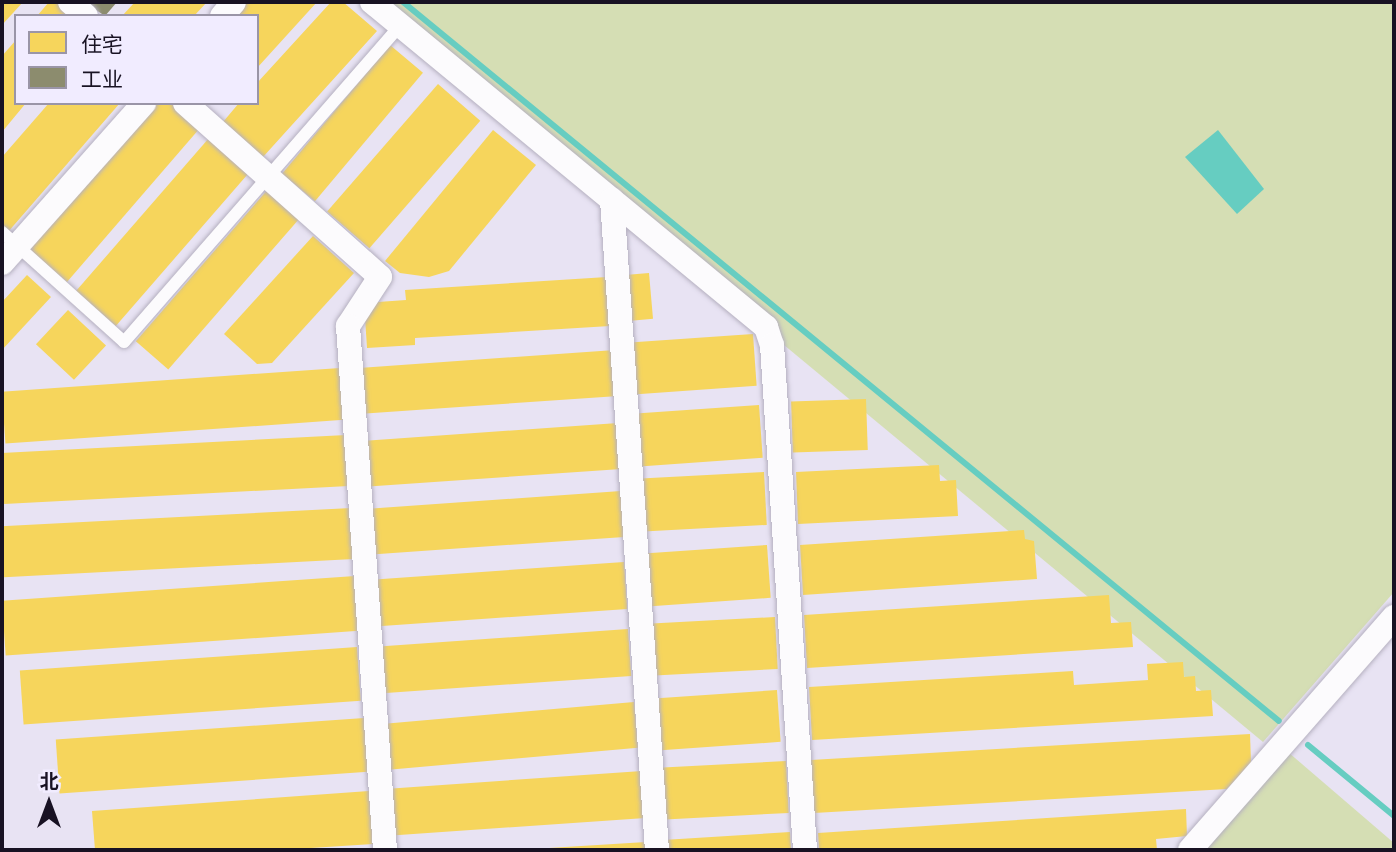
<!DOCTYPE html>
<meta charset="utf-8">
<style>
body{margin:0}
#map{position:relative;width:1396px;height:852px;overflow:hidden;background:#e8e3f3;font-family:Signika,"Noto Sans SC",sans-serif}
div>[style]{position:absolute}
.green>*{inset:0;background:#d5deb4}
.water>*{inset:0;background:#66cdc1}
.homes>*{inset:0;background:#f6d55c;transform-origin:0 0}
.industry>*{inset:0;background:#8c8c6e}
.stream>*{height:6px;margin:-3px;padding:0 3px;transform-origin:3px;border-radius:3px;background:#66cdc1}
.roads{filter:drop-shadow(0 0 2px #b5b0c0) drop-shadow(0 0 2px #b5b0c0)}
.service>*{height:12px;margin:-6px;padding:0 6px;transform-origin:6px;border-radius:6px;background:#fcfbfd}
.minor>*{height:24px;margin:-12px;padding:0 12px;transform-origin:12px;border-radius:12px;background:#fcfbfd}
span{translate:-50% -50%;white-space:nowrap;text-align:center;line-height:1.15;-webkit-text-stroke:7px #f1ecff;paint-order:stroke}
.frame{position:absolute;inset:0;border:4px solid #181223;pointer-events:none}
.legend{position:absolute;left:14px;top:14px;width:245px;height:91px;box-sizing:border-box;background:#f1ecff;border:2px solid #9a95a7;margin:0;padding:9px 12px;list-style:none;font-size:21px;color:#181223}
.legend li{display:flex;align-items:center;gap:14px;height:35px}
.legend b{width:35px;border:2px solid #9a95a7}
.north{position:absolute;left:14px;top:768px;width:70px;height:70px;-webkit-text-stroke:5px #f1ecff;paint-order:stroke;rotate:0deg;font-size:19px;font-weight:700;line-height:28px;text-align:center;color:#181223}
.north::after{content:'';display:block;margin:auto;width:24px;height:32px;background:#181223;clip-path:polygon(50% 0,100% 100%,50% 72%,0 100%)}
</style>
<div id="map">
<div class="green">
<i style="clip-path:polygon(370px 2px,1394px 2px,1394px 592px,1263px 742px)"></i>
<i style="clip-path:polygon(1288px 752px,1394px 843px,1394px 850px,1201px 850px)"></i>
</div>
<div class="water">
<i style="clip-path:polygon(1218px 130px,1264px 189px,1237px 214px,1185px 157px)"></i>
</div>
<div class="homes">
<i style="clip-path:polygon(2px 2px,23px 2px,2px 25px)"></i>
<i style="clip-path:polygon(49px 2px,57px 2px,73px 16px,37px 16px)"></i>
<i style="clip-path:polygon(135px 2px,207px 2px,194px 16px,122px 16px)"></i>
<i style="clip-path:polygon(245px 2px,317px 2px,257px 68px,257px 16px,232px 16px)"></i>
<i style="clip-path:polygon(331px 2px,343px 2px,377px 31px,263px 157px,223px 122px,239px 103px,257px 103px,257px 83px)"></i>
<i style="clip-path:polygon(16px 40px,16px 103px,26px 103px,2px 132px,2px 56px)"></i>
<i style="left:390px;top:45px;width:43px;height:168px;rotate:40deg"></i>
<i style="left:438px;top:84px;width:56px;height:169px;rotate:41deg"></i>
<i style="clip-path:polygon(49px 103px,120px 103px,8px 232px,2px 226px,2px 157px)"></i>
<i style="clip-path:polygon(151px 103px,171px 103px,200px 128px,67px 282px,26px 247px)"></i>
<i style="clip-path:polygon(493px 130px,536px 165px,449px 271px,429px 277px,400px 273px,385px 261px)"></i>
<i style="left:209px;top:138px;width:53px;height:203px;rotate:41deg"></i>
<i style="left:269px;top:188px;width:43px;height:203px;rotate:41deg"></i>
<i style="clip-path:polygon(313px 236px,354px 273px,272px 363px,257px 364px,224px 334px)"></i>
<i style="left:649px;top:273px;width:46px;height:30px;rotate:85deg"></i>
<i style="clip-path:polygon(27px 275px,51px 297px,2px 350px,2px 302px)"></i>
<i style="clip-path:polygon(607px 277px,610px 326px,415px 338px,415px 345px,367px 348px,364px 303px,406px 300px,405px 290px)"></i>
<i style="left:68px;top:310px;width:52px;height:47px;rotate:43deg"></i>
<i style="left:753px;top:334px;width:52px;height:127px;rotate:86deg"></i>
<i style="left:615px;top:350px;width:46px;height:253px;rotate:86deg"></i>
<i style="left:340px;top:368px;width:52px;height:339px;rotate:86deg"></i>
<i style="left:866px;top:399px;width:51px;height:75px;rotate:88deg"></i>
<i style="left:759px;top:405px;width:53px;height:127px;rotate:86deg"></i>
<i style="left:618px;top:423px;width:46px;height:253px;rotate:86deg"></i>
<i style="left:346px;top:435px;width:51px;height:345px;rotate:87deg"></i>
<i style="clip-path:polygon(939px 465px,940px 481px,956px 480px,958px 516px,798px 524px,796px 472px)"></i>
<i style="left:764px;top:472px;width:53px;height:128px;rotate:87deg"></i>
<i style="left:621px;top:491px;width:46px;height:253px;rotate:86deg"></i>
<i style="left:351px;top:508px;width:51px;height:350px;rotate:87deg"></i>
<i style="clip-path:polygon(1024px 530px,1025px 539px,1034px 541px,1037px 579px,803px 595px,800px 545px)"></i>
<i style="left:767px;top:545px;width:53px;height:127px;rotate:86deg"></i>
<i style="left:624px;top:562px;width:47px;height:253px;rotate:86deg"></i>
<i style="left:355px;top:576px;width:55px;height:354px;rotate:86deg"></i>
<i style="clip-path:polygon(1109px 595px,1111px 623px,1131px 622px,1133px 647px,807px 668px,804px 615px)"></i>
<i style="left:775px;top:617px;width:52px;height:128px;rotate:87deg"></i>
<i style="left:628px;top:629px;width:47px;height:253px;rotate:86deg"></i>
<i style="left:357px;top:647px;width:54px;height:338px;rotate:86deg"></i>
<i style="clip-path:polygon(1183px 662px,1184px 677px,1195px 676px,1196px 691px,1211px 690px,1213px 716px,812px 740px,809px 687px,1073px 671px,1074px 685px,1148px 680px,1147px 664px)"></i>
<i style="left:777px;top:690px;width:52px;height:127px;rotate:86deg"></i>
<i style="left:634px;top:702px;width:46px;height:253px;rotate:85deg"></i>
<i style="left:364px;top:718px;width:54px;height:309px;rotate:86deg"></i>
<i style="clip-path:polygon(1250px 734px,1251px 763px,1227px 789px,814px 813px,811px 760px)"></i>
<i style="left:786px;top:761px;width:52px;height:128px;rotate:87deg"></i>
<i style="left:642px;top:771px;width:47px;height:254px;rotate:86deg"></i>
<i style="clip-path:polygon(369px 791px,373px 844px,280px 850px,95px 850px,92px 811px)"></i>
<i style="clip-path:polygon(1186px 809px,1187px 836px,1156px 839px,1157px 850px,819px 850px,818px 833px)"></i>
<i style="clip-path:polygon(790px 832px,791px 850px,663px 850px,663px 840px)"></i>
<i style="clip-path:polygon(646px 842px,647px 850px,549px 850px,549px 848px)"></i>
</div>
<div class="industry">
<i style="clip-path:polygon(84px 2px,117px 2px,105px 16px)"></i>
</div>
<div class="stream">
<i style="left:403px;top:2px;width:1133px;rotate:39.38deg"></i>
<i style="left:1308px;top:745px;width:112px;rotate:39.5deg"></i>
</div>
<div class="roads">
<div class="service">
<i style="left:2px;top:232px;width:164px;rotate:42deg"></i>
<i style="left:124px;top:342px;width:421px;rotate:-48.9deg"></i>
</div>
<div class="minor">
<i style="left:70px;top:2px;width:21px;rotate:41deg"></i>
<i style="left:372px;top:2px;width:511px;rotate:39.52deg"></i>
<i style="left:766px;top:327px;width:19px;rotate:72deg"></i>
<i style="left:772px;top:345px;width:506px;rotate:86.26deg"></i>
<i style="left:222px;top:16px;width:18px;rotate:-49deg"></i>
<i style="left:185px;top:103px;width:261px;rotate:41.7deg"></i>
<i style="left:380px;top:277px;width:59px;rotate:123.1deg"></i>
<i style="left:348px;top:326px;width:525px;rotate:85.96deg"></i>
<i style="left:612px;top:200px;width:652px;rotate:86.04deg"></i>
<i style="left:2px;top:263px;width:214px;rotate:-48.4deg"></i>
<i style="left:1190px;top:850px;width:310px;rotate:-48.8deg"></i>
</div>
</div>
<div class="frame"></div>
<ul class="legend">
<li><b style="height:19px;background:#f6d55c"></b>住宅</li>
<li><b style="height:19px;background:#8c8c6e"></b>工业</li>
</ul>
<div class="north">北</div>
</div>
